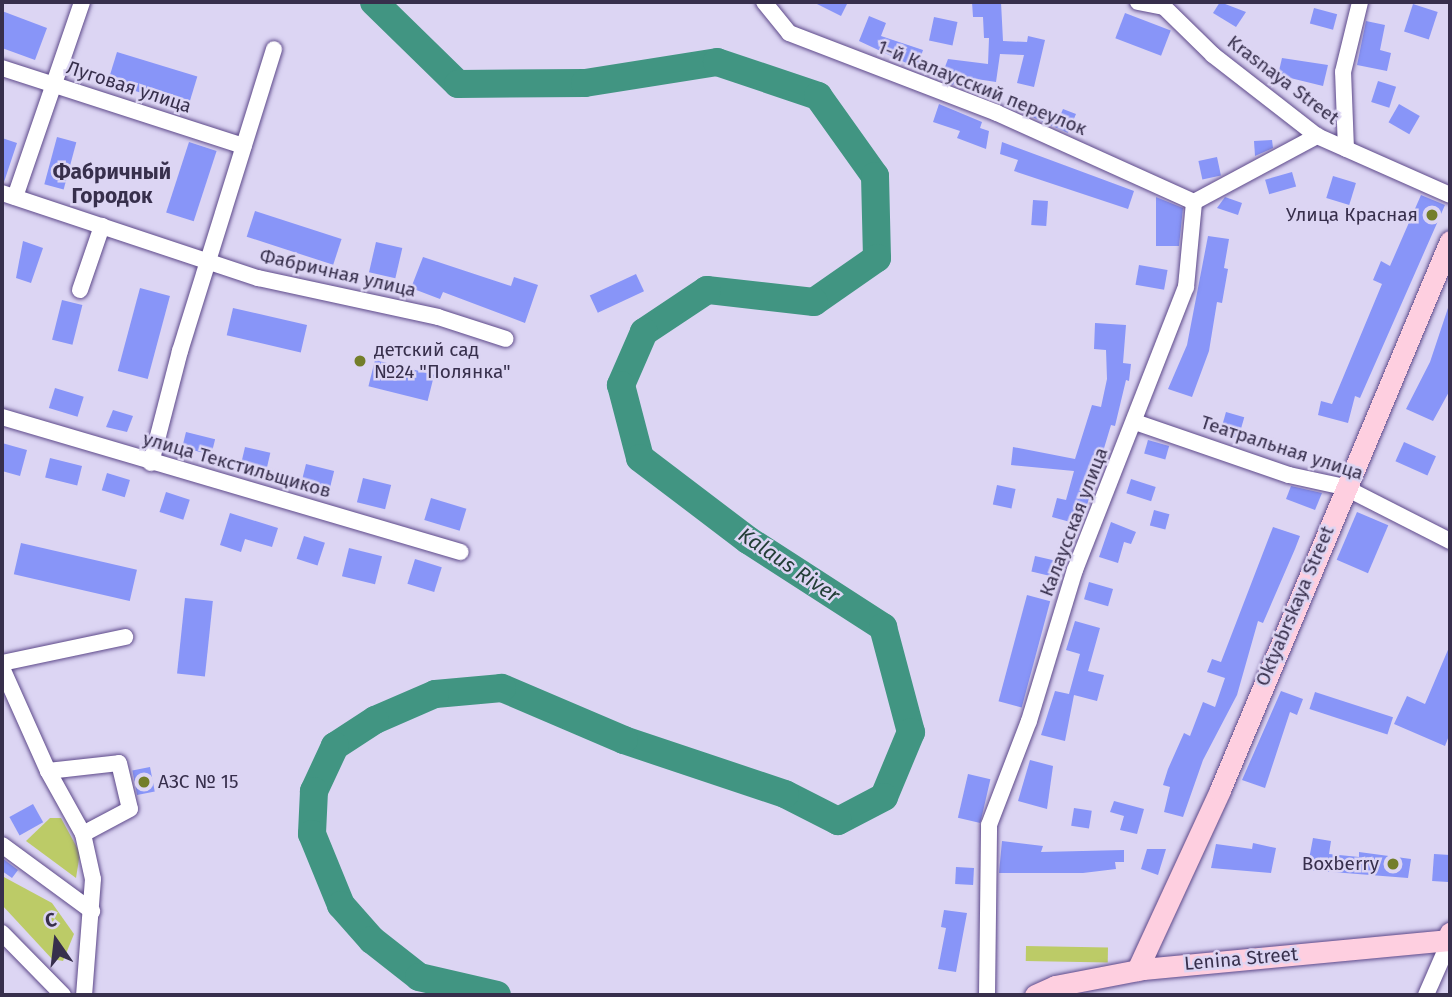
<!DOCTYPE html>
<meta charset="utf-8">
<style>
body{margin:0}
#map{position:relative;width:1452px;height:997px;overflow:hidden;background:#dcd5f3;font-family:"Fira Sans",sans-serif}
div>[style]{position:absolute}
.green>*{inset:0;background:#bccb67;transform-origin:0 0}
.river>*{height:28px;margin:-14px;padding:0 14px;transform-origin:14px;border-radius:14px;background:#419582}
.building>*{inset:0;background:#8895f8;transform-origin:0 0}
.roads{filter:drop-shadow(0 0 2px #5d498a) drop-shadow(0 0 2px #5d498a)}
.minor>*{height:16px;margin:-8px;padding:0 8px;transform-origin:8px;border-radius:8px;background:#fff}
.major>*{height:21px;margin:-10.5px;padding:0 10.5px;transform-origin:10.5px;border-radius:10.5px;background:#fecfe0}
.dots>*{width:19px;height:19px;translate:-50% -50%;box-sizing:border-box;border:4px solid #dcd5f3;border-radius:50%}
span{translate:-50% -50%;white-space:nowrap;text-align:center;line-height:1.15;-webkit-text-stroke:5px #dcd5f3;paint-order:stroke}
.street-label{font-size:19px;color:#372f4c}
.poi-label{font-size:19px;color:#372f4c}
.right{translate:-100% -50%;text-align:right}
.left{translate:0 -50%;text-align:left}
.neighbourhood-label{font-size:21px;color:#372f4c;font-weight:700}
.water-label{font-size:21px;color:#233e37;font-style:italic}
.frame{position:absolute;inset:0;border:4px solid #372f4c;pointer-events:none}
.north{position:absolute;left:21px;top:906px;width:70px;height:70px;-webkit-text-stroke:5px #dcd5f3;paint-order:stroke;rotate:346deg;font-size:19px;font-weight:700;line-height:28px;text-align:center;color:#372f4c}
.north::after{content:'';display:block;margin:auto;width:24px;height:32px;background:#372f4c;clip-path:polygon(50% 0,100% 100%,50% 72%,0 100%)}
</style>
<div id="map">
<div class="green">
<i style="clip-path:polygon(50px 818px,61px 818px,80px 853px,76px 878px,26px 841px)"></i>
<i style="clip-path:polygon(2px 876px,52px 903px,74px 934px,63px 961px,52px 959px,2px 905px)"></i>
<i style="left:1026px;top:946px;width:82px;height:15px;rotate:1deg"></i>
</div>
<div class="river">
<i style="left:374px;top:2px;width:117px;rotate:44.3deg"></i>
<i style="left:458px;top:84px;width:127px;rotate:-0.5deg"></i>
<i style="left:585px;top:83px;width:134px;rotate:-9deg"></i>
<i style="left:717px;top:62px;width:107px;rotate:18.6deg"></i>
<i style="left:818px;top:96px;width:98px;rotate:54.5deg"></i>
<i style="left:875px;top:176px;width:82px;rotate:88.6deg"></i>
<i style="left:877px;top:258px;width:77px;rotate:145.1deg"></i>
<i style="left:814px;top:302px;width:108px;rotate:-173.6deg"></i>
<i style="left:707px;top:290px;width:76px;rotate:146.3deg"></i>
<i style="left:644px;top:332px;width:58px;rotate:113.5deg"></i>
<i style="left:621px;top:385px;width:75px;rotate:75.4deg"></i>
<i style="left:640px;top:458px;width:136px;rotate:37.2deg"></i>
<i style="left:748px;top:540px;width:161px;rotate:32.8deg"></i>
<i style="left:883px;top:627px;width:109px;rotate:75.1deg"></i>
<i style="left:911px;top:732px;width:70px;rotate:112.6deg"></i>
<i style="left:884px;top:797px;width:52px;rotate:152.4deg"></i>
<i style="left:838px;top:821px;width:59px;rotate:-153deg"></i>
<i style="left:785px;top:794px;width:170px;rotate:-161.5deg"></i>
<i style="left:624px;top:740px;width:133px;rotate:-156.9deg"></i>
<i style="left:502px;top:688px;width:67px;rotate:174.9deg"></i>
<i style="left:435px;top:694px;width:65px;rotate:156.6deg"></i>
<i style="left:375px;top:720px;width:48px;rotate:147deg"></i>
<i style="left:335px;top:746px;width:50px;rotate:115deg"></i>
<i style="left:314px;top:791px;width:43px;rotate:92.7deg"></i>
<i style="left:312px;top:834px;width:77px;rotate:67.8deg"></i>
<i style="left:341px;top:905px;width:47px;rotate:48.5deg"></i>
<i style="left:372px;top:940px;width:60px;rotate:38.2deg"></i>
<i style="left:419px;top:977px;width:80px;rotate:13deg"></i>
</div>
<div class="building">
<i style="clip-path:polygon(813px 2px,848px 2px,841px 16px)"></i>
<i style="clip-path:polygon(972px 2px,1001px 2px,1003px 41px,1027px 42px,1028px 36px,1045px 40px,1034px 87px,1017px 83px,1024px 55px,1000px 54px,996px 82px,957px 76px,953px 85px,940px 80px,948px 59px,988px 64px,989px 38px,984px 38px,983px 17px,973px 17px)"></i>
<i style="clip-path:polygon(1220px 2px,1246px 12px,1236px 27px,1213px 13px)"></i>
<i style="left:1413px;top:4px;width:26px;height:29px;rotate:18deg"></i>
<i style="left:1314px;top:8px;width:24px;height:16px;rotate:15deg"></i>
<i style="clip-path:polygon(2px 11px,47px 28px,35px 60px,2px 48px)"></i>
<i style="left:1125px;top:13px;width:49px;height:27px;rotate:21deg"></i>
<i style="clip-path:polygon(869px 16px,886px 23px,881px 36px,923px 50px,917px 68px,859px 41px)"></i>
<i style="left:934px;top:17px;width:24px;height:24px;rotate:12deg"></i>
<i style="clip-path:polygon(1366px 21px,1385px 25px,1380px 50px,1391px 53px,1387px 71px,1357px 65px)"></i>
<i style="left:117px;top:52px;width:84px;height:32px;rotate:17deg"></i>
<i style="clip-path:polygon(1282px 58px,1328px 65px,1323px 86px,1278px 75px)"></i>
<i style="left:1378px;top:81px;width:19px;height:22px;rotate:18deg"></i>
<i style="clip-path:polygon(939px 104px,982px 122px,980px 128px,989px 131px,986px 149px,957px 138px,960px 131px,933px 122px)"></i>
<i style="left:1399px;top:104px;width:24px;height:21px;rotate:30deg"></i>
<i style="clip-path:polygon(1038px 106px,1059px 118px,1063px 109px,1076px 114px,1068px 133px,1032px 117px)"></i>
<i style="left:57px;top:137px;width:20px;height:49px;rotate:15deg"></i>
<i style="clip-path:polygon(2px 138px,17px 143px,4px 182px,2px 182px)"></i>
<i style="clip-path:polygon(1272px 140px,1273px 148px,1255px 156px,1254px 141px)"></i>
<i style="left:189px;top:142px;width:29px;height:74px;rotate:18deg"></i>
<i style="clip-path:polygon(1002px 142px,1134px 191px,1128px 209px,1014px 171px,1018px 160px,1000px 154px)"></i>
<i style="left:1217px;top:157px;width:19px;height:19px;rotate:78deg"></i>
<i style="left:1292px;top:172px;width:15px;height:28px;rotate:74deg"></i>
<i style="left:1333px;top:176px;width:24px;height:23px;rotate:17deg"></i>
<i style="clip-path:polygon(1421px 195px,1445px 205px,1360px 398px,1355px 396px,1348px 423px,1318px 415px,1321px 401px,1332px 404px,1382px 284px,1373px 280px,1381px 261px,1390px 266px)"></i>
<i style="clip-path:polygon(1156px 197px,1183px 208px,1179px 246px,1156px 246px)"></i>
<i style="clip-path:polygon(1225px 197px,1242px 203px,1238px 215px,1217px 208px)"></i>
<i style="left:1033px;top:200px;width:15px;height:25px;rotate:4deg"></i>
<i style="left:255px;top:211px;width:91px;height:27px;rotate:18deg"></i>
<i style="clip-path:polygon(1208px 236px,1229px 239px,1224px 268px,1228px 269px,1222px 303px,1217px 302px,1209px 351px,1192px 397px,1168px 389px,1187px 345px)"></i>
<i style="clip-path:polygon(23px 241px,43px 248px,31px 283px,16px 278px)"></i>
<i style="left:376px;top:242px;width:27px;height:31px;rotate:13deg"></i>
<i style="clip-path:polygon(423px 257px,511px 286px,514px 277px,538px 285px,525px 323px,443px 292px,440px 299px,411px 288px)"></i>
<i style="left:1139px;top:265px;width:29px;height:20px;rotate:10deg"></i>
<i style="left:636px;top:274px;width:19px;height:51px;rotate:65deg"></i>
<i style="left:140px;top:288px;width:31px;height:86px;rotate:15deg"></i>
<i style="left:62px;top:300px;width:21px;height:41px;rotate:14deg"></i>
<i style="left:233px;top:308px;width:76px;height:28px;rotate:13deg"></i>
<i style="clip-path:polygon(1448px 308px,1450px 390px,1433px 421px,1406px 409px,1430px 362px)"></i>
<i style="clip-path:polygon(1095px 323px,1126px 325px,1123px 363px,1131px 364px,1129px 381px,1126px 380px,1115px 426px,1111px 425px,1081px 525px,1052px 517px,1057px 498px,1066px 500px,1074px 471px,1011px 465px,1013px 447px,1075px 459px,1092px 405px,1101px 407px,1107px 379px,1106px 350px,1094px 349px)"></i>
<i style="left:375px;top:360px;width:61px;height:27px;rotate:14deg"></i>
<i style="left:55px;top:388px;width:30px;height:21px;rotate:17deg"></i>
<i style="clip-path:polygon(113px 410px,133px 416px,127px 432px,106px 427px)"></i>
<i style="left:1226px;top:412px;width:19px;height:22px;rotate:16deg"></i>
<i style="left:186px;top:432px;width:30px;height:16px;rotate:14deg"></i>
<i style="left:1148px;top:440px;width:22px;height:14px;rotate:16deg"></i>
<i style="left:1404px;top:442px;width:35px;height:21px;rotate:24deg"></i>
<i style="clip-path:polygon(2px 443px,27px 450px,20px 476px,2px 471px)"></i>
<i style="left:245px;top:447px;width:26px;height:16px;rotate:13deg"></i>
<i style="left:50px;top:458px;width:33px;height:20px;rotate:14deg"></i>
<i style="left:306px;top:464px;width:29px;height:21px;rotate:14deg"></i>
<i style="left:107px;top:473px;width:24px;height:18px;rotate:17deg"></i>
<i style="left:363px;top:478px;width:29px;height:25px;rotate:14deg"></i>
<i style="left:1131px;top:479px;width:26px;height:15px;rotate:18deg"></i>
<i style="left:997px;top:485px;width:19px;height:20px;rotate:12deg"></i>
<i style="clip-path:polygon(1291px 486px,1322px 493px,1315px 510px,1286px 499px)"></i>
<i style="left:166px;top:492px;width:25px;height:21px;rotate:18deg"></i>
<i style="left:431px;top:498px;width:37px;height:23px;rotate:17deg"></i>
<i style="left:1154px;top:510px;width:16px;height:16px;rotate:15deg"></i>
<i style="left:1357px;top:512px;width:34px;height:52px;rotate:23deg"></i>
<i style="clip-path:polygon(230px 513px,278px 528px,272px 547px,245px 539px,241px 552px,220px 545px)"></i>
<i style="clip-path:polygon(1111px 522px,1136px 532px,1131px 544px,1124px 542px,1118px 563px,1099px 557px)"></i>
<i style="clip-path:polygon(1273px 527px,1300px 536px,1295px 549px,1263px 623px,1258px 621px,1237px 695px,1203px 760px,1183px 817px,1164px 812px,1170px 787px,1163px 785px,1168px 769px,1184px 733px,1190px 736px,1203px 702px,1215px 707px,1225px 678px,1207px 672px,1212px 659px,1221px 662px)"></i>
<i style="left:304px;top:536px;width:22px;height:24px;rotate:18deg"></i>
<i style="left:21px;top:543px;width:119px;height:32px;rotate:13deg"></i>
<i style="left:349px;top:548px;width:34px;height:29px;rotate:14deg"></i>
<i style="left:1035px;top:556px;width:28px;height:16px;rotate:13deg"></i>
<i style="left:415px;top:559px;width:28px;height:26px;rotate:17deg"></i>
<i style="left:1089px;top:582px;width:25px;height:18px;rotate:16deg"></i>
<i style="left:1027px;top:595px;width:24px;height:110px;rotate:15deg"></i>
<i style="left:185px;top:598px;width:28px;height:76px;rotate:6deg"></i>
<i style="clip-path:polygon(1075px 621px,1100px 628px,1088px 671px,1104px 675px,1097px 701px,1074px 695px,1065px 741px,1041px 735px,1055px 691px,1069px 694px,1080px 654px,1066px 650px)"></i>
<i style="clip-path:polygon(1450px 645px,1450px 733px,1445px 746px,1394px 724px,1407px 696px,1425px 704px)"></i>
<i style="clip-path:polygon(1281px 691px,1303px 699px,1297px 715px,1290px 712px,1265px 788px,1242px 780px)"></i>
<i style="left:1315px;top:692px;width:82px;height:18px;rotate:18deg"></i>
<i style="clip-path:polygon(1030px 760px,1053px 766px,1047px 809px,1018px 801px)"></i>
<i style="left:150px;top:767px;width:25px;height:18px;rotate:79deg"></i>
<i style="left:968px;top:774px;width:23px;height:45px;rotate:13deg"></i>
<i style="clip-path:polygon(1114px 801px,1144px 809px,1137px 834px,1120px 830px,1124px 816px,1110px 812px)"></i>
<i style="left:33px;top:804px;width:21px;height:27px;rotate:61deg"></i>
<i style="left:1074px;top:808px;width:18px;height:18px;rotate:9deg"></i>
<i style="clip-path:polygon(1313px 838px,1331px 841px,1329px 854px,1359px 857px,1359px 852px,1411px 859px,1408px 878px,1307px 870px)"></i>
<i style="clip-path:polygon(1002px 841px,1043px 846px,1041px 852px,1124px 850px,1124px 862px,1115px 862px,1116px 869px,1083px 873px,999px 873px)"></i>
<i style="clip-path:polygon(1253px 843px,1276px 848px,1271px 873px,1211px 868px,1216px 844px,1252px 849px)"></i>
<i style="clip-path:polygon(1147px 849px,1166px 849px,1158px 875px,1141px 869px)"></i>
<i style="left:1434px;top:854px;width:16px;height:27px;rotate:4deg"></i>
<i style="clip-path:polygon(2px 858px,18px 870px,12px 878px,2px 871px)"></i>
<i style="left:956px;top:867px;width:18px;height:17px;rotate:3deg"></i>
<i style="clip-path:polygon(944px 910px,967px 913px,956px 972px,938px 969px,946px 928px,941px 927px)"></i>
</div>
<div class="roads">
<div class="minor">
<i style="left:764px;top:2px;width:40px;rotate:51deg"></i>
<i style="left:789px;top:33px;width:223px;rotate:21deg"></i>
<i style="left:997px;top:113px;width:216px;rotate:24.3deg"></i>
<i style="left:1138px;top:2px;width:26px;rotate:11deg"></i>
<i style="left:1164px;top:7px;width:69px;rotate:44.4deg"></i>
<i style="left:1213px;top:55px;width:132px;rotate:37.9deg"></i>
<i style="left:1317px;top:136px;width:145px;rotate:23.9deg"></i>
<i style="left:2px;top:68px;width:254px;rotate:17.9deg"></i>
<i style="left:1346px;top:149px;width:77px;rotate:-92.2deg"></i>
<i style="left:1343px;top:72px;width:72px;rotate:-76.3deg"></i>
<i style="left:2px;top:193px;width:270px;rotate:18.4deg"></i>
<i style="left:258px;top:278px;width:184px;rotate:12.2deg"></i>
<i style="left:438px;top:317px;width:71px;rotate:17.9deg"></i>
<i style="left:15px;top:197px;width:206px;rotate:-71deg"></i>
<i style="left:80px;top:290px;width:68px;rotate:-71deg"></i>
<i style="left:2px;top:417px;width:478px;rotate:16.4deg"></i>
<i style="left:1135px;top:422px;width:163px;rotate:19deg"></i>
<i style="left:1289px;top:475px;width:56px;rotate:12.3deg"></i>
<i style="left:1344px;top:487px;width:119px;rotate:27deg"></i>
<i style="left:151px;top:463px;width:116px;rotate:-75.5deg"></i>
<i style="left:180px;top:351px;width:316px;rotate:-72.7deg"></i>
<i style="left:2px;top:663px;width:126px;rotate:-11.9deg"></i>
<i style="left:2px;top:668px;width:113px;rotate:65.9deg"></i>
<i style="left:48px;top:771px;width:72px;rotate:60.9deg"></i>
<i style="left:83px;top:834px;width:46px;rotate:77.5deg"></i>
<i style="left:93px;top:879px;width:116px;rotate:94.4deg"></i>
<i style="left:48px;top:771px;width:71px;rotate:-6.4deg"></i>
<i style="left:119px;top:763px;width:47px;rotate:76.6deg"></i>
<i style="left:130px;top:809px;width:53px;rotate:152deg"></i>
<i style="left:2px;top:845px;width:112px;rotate:36.3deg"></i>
<i style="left:2px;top:933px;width:87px;rotate:45.5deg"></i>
<i style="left:987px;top:995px;width:170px;rotate:-89.3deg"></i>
<i style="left:989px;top:825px;width:111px;rotate:-69deg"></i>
<i style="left:1029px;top:721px;width:158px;rotate:-73.1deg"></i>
<i style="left:1075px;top:570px;width:304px;rotate:-68.6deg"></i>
<i style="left:1186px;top:287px;width:85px;rotate:-84.6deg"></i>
<i style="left:1194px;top:202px;width:140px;rotate:-28.2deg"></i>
<i style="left:1426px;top:995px;width:60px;rotate:-66.4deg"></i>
</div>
<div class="major">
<i style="left:1137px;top:970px;width:198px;rotate:-65.2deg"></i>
<i style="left:1220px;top:790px;width:595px;rotate:-67.27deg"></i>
<i style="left:1035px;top:995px;width:22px;rotate:-24deg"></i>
<i style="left:1055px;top:986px;width:90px;rotate:-10.9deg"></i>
<i style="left:1143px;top:969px;width:305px;rotate:-5.4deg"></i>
<i style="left:1447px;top:940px;width:8px;rotate:-67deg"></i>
</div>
</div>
<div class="dots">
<i style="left:1432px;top:215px;background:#737e2a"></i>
<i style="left:360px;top:361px;background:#737e2a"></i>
<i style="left:144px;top:782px;background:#737e2a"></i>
<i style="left:1393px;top:864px;background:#737e2a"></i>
</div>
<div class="street-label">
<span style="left:1283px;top:80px;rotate:37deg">Krasnaya Street</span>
<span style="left:129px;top:87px;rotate:18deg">Луговая улица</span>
<span style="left:982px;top:88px;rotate:22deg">1-й Калаусский переулок</span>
<span style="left:338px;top:273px;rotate:13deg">Фабричная улица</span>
<span style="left:1282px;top:448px;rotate:18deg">Театральная улица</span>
<span style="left:237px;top:465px;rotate:16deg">улица Текстильщиков</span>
<span style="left:1074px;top:522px;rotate:-69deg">Калаусская улица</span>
<span style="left:1295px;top:606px;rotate:-67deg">Oktyabrskaya Street</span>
<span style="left:1241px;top:959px;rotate:-5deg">Lenina Street</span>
</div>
<div class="poi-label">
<span class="right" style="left:1418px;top:215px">Улица Красная</span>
<span class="left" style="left:374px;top:361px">детский сад<br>№24 "Полянка"</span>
<span class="left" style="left:158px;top:782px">АЗС № 15</span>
<span class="right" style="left:1379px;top:864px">Boxberry</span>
</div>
<div class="neighbourhood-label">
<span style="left:112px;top:184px">Фабричный<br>Городок</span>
</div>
<div class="water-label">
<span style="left:789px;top:565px;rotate:34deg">Kalaus River</span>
</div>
<div class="frame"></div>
<div class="north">С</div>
</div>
